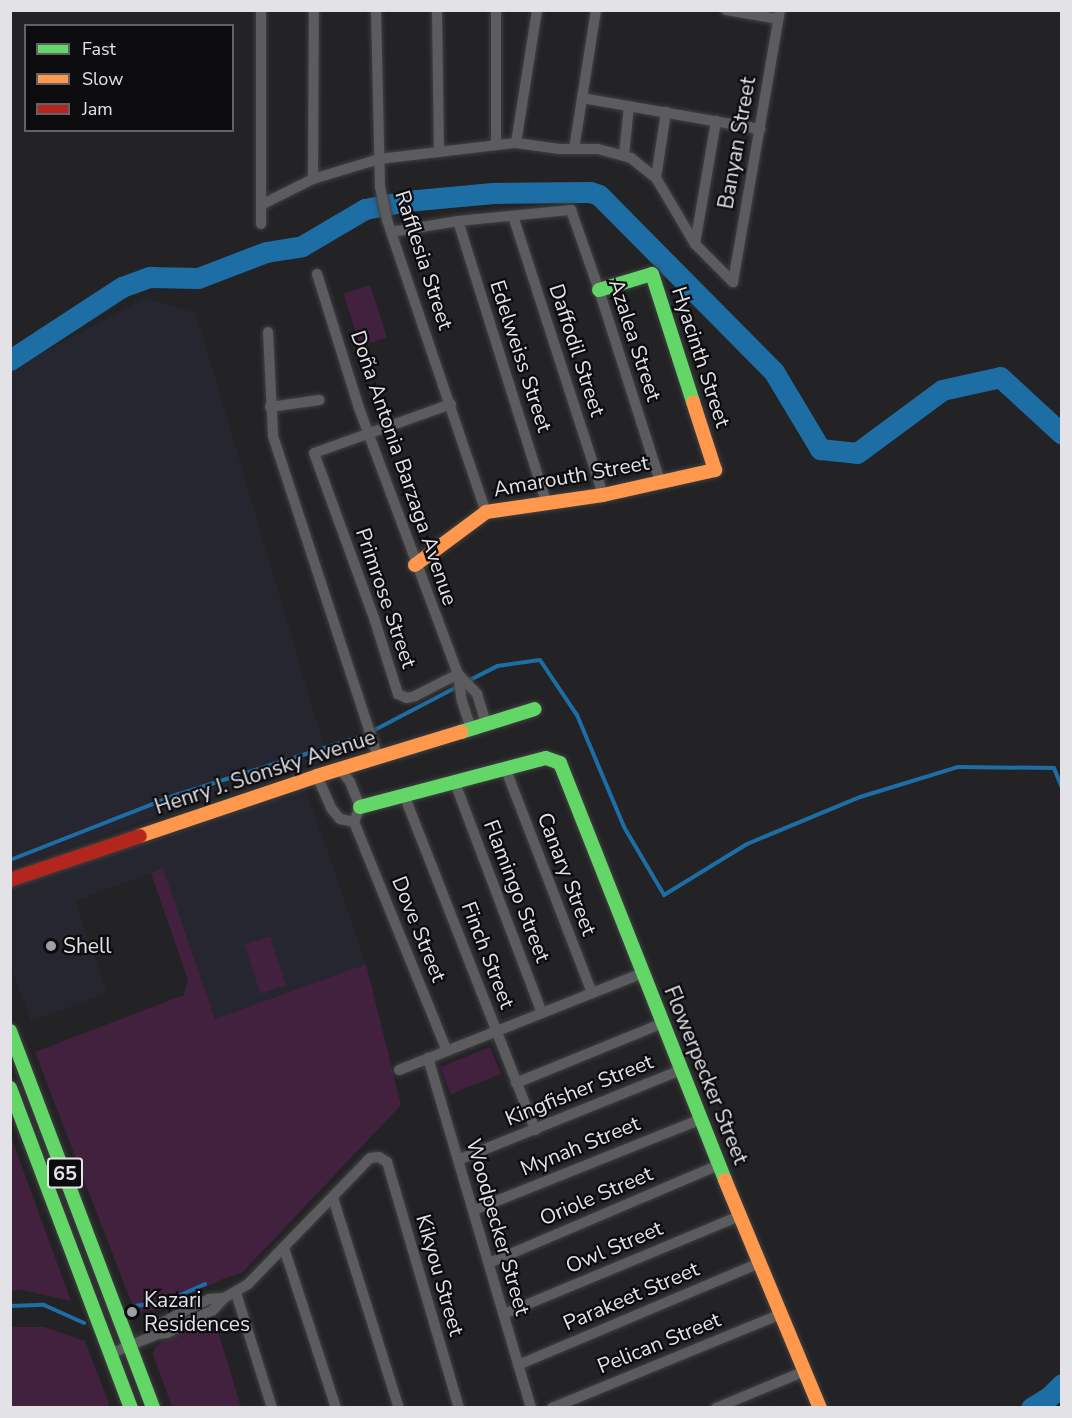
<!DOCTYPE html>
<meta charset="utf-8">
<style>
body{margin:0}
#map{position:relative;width:1072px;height:1418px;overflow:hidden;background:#232326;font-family:"Nunito Sans",sans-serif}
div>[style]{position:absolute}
.built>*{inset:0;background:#262630}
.green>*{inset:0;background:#41213e;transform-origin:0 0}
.stream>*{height:4px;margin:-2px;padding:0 2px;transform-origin:2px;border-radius:2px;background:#1d6ea5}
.river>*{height:21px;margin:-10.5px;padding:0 10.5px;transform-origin:10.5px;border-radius:10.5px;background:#1d6ea5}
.roads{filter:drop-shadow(0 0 2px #404042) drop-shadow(0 0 2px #404042)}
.street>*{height:10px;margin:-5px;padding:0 5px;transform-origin:5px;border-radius:5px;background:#5c5c5f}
.fast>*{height:14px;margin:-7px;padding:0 7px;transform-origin:7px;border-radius:7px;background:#63d668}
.slow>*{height:14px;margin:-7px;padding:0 7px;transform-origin:7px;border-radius:7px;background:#ff974d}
.jam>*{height:14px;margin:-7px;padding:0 7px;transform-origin:7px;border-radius:7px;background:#b3261e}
.dots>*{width:16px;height:16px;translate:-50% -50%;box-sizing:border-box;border:3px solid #0c0b0e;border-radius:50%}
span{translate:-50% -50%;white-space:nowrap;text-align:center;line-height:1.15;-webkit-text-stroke:4.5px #0c0b0e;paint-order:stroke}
.shield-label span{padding:2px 4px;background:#0c0b0e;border:2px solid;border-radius:4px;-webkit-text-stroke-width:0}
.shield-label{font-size:20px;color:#e3e3e7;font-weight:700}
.street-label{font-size:21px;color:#e3e3e7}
.poi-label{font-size:21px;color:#e3e3e7}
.left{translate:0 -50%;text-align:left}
.frame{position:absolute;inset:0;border:12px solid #e3e3e7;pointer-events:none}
.legend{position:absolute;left:24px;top:24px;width:210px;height:108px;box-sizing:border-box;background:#0c0b0e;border:2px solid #626165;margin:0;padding:8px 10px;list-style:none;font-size:18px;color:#e3e3e7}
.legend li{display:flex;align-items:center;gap:12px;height:30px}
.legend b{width:30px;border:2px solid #626165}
</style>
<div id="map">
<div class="built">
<i style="clip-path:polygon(146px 298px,196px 313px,327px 756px,11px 868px,11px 370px)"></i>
<i style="clip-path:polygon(306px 789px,366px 964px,215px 1019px,163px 868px,75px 901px,107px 993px,31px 1021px,11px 967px,11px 888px)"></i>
</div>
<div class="green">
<i style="left:370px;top:285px;width:55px;height:28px;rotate:72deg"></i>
<i style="clip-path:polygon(163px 868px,215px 1019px,366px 964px,401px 1105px,242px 1273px,225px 1278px,189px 1295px,169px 1309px,135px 1312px,35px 1052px,184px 995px,188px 980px,151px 873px)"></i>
<i style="left:270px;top:936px;width:52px;height:27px;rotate:72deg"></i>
<i style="left:490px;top:1047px;width:29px;height:54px;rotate:68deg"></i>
<i style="clip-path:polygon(11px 1137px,71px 1301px,21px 1290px,11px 1291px)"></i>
<i style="clip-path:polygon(214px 1318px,241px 1407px,172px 1407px,153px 1354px,154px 1349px,159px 1344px)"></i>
<i style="clip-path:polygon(11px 1327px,44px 1327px,85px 1341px,110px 1407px,11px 1407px)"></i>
</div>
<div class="stream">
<i style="left:466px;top:682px;width:35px;rotate:-27deg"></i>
<i style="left:497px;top:666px;width:43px;rotate:-7.9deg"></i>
<i style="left:540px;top:660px;width:66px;rotate:56.1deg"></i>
<i style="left:577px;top:715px;width:121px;rotate:67.2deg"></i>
<i style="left:624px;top:827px;width:79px;rotate:59.5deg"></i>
<i style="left:664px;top:895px;width:97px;rotate:-31.6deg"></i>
<i style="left:747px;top:844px;width:122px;rotate:-22.6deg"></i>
<i style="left:860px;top:797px;width:102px;rotate:-17deg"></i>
<i style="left:958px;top:767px;width:96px;rotate:0.6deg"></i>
<i style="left:1054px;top:768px;width:22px;rotate:68deg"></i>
<i style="left:10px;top:860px;width:175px;rotate:-21.4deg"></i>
<i style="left:173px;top:796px;width:201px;rotate:-17.6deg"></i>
<i style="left:365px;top:735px;width:104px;rotate:-27.6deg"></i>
<i style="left:10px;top:1306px;width:34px;rotate:-2deg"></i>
<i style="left:44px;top:1305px;width:44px;rotate:24.2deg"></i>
<i style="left:134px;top:1306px;width:31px;rotate:-7deg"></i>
<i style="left:165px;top:1302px;width:44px;rotate:-24.2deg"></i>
</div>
<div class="river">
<i style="left:10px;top:360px;width:134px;rotate:-33.1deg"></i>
<i style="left:122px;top:287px;width:30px;rotate:-20deg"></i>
<i style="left:150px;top:277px;width:48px;rotate:1.2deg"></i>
<i style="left:198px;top:278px;width:73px;rotate:-20.9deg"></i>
<i style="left:266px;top:252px;width:36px;rotate:-9deg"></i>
<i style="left:302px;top:246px;width:73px;rotate:-30.4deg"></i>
<i style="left:365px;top:209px;width:42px;rotate:-11deg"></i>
<i style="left:406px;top:201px;width:87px;rotate:-5.3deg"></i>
<i style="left:493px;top:193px;width:97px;rotate:-0.6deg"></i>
<i style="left:590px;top:192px;width:9px;rotate:18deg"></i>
<i style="left:599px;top:195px;width:249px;rotate:45.3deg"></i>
<i style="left:774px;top:372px;width:90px;rotate:59.1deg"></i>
<i style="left:820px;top:449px;width:37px;rotate:6deg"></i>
<i style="left:857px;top:453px;width:106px;rotate:-36.5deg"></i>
<i style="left:942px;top:390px;width:59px;rotate:-12.6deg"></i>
<i style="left:1000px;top:377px;width:84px;rotate:42.6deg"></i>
<i style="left:1031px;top:1408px;width:22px;rotate:-32deg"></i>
<i style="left:1050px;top:1396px;width:17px;rotate:-45deg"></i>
</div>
<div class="roads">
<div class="street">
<i style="left:376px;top:10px;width:177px;rotate:88.7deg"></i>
<i style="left:380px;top:187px;width:34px;rotate:78deg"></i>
<i style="left:387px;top:220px;width:308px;rotate:71.3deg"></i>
<i style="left:437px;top:10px;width:142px;rotate:89.2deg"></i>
<i style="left:496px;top:10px;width:135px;rotate:90deg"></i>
<i style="left:726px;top:10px;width:53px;rotate:9.8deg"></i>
<i style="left:582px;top:98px;width:181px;rotate:9.9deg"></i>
<i style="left:516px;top:143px;width:135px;rotate:-81deg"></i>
<i style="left:574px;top:149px;width:141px;rotate:-81deg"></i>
<i style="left:624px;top:155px;width:49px;rotate:-84.2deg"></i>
<i style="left:656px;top:178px;width:67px;rotate:-81.4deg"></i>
<i style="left:313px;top:179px;width:169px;rotate:-89.7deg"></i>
<i style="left:261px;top:205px;width:58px;rotate:-26.6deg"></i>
<i style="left:313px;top:179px;width:69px;rotate:-16.9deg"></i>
<i style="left:379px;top:159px;width:138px;rotate:-6.7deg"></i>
<i style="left:516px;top:143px;width:44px;rotate:7.8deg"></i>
<i style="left:560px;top:149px;width:38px"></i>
<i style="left:598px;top:149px;width:34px;rotate:15deg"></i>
<i style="left:631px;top:158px;width:32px;rotate:39deg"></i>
<i style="left:656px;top:178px;width:77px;rotate:59.4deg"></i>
<i style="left:695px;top:244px;width:54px;rotate:45deg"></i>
<i style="left:513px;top:216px;width:293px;rotate:72.1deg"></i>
<i style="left:458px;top:221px;width:294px;rotate:72.6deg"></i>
<i style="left:261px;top:224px;width:214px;rotate:-90deg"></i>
<i style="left:391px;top:232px;width:68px;rotate:-9.3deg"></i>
<i style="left:458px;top:221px;width:114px;rotate:-5.6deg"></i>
<i style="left:571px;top:210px;width:85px;rotate:70.7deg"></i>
<i style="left:599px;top:290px;width:201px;rotate:72.3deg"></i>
<i style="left:695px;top:244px;width:125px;rotate:-80.3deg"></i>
<i style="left:317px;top:274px;width:140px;rotate:72.6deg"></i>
<i style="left:359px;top:408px;width:284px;rotate:69.6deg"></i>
<i style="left:458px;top:674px;width:27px;rotate:82deg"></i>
<i style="left:462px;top:701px;width:29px;rotate:72deg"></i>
<i style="left:733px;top:282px;width:276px;rotate:-80.2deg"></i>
<i style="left:268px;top:332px;width:104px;rotate:87.2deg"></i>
<i style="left:273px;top:436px;width:338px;rotate:71.9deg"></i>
<i style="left:451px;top:404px;width:145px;rotate:160.3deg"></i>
<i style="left:314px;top:453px;width:179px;rotate:70deg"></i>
<i style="left:375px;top:621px;width:77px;rotate:72.5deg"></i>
<i style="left:398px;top:694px;width:10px;rotate:24deg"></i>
<i style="left:407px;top:698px;width:8px;rotate:-14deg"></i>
<i style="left:415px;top:696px;width:48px;rotate:-27.1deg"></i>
<i style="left:270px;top:407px;width:50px;rotate:-8deg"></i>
<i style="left:458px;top:674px;width:28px;rotate:46deg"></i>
<i style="left:477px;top:694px;width:31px;rotate:73deg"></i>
<i style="left:340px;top:769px;width:16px;rotate:52deg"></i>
<i style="left:350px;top:782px;width:27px;rotate:68deg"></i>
<i style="left:360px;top:807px;width:16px;rotate:112deg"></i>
<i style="left:354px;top:822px;width:247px;rotate:67.9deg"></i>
<i style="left:506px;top:770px;width:239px;rotate:68.9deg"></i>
<i style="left:317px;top:776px;width:35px;rotate:66deg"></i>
<i style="left:331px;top:808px;width:14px;rotate:51deg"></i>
<i style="left:340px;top:819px;width:14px;rotate:12deg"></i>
<i style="left:455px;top:783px;width:246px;rotate:69.3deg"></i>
<i style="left:404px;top:795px;width:360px;rotate:68.6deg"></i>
<i style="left:428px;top:1058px;width:365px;rotate:73.6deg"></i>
<i style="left:399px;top:1070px;width:263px;rotate:-21.7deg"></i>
<i style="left:516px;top:1083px;width:159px;rotate:-22.2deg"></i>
<i style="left:458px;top:1160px;width:240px;rotate:-22deg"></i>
<i style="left:333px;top:1198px;width:220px;rotate:72.6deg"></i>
<i style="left:474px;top:1210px;width:245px;rotate:-21.8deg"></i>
<i style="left:284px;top:1248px;width:168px;rotate:72deg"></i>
<i style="left:489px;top:1263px;width:250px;rotate:-23.1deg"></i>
<i style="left:236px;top:1293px;width:121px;rotate:72.6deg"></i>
<i style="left:504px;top:1314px;width:256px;rotate:-22.6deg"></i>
<i style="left:158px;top:1334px;width:12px;rotate:-70deg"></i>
<i style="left:162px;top:1323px;width:30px;rotate:-28deg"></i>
<i style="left:188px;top:1309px;width:23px;rotate:-25deg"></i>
<i style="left:209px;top:1299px;width:15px;rotate:-4deg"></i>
<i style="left:224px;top:1298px;width:28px;rotate:-30deg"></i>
<i style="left:248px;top:1284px;width:175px;rotate:-45.9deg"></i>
<i style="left:370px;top:1158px;width:9px;rotate:-6deg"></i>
<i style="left:379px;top:1157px;width:9px;rotate:32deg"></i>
<i style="left:387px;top:1162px;width:256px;rotate:73.7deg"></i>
<i style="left:112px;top:1353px;width:50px;rotate:-22.4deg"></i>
<i style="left:158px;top:1334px;width:9px;rotate:-6deg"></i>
<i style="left:167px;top:1333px;width:51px;rotate:-26.6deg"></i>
<i style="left:213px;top:1310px;width:16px;rotate:-47deg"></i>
<i style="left:518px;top:1365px;width:262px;rotate:-22.9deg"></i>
<i style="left:552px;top:1408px;width:248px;rotate:-22.3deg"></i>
<i style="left:716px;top:1408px;width:96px;rotate:-22.6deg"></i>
</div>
<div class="fast">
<i style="left:599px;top:290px;width:55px;rotate:-16.8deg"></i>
<i style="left:652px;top:274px;width:134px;rotate:72.2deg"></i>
<i style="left:461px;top:732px;width:77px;rotate:-17.3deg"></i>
<i style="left:360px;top:807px;width:192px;rotate:-14.8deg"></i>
<i style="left:546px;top:758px;width:15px;rotate:20deg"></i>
<i style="left:560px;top:763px;width:448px;rotate:68.4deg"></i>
<i style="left:10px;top:1031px;width:403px;rotate:69.2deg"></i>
<i style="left:10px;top:1088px;width:342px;rotate:69.3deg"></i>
</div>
<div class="slow">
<i style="left:415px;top:565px;width:89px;rotate:-36.7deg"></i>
<i style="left:486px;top:512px;width:118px;rotate:-8.3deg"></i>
<i style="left:603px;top:495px;width:115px;rotate:-12.6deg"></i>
<i style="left:715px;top:470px;width:71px;rotate:-107.9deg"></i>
<i style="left:140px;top:836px;width:187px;rotate:-18.7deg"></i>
<i style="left:317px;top:776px;width:151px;rotate:-17deg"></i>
<i style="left:725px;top:1180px;width:247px;rotate:67.4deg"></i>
</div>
<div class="jam">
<i style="left:10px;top:880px;width:137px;rotate:-18.7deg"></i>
</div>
</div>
<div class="dots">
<i style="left:51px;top:946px;background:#a0a0a3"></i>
<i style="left:132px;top:1312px;background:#a0a0a3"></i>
</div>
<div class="shield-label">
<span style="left:65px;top:1173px">65</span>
</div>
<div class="street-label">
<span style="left:737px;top:143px;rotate:-80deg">Banyan Street</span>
<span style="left:424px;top:260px;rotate:72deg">Rafflesia Street</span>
<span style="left:635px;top:340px;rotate:72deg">Azalea Street</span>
<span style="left:577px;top:350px;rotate:72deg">Daffodil Street</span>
<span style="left:521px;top:356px;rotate:72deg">Edelweiss Street</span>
<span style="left:701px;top:357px;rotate:72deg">Hyacinth Street</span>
<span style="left:404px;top:468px;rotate:71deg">Doña Antonia Barzaga Avenue</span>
<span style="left:571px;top:476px;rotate:-10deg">Amarouth Street</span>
<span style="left:386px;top:598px;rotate:71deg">Primrose Street</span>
<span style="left:265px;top:772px;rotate:-18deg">Henry J. Slonsky Avenue</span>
<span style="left:567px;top:874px;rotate:69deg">Canary Street</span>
<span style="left:517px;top:891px;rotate:69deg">Flamingo Street</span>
<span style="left:419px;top:929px;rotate:68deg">Dove Street</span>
<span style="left:488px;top:955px;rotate:69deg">Finch Street</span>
<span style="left:706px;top:1075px;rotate:68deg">Flowerpecker Street</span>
<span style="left:579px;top:1090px;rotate:-22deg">Kingfisher Street</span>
<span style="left:580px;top:1146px;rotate:-22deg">Mynah Street</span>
<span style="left:596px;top:1196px;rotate:-23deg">Oriole Street</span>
<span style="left:498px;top:1227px;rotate:74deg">Woodpecker Street</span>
<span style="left:614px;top:1247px;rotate:-23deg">Owl Street</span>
<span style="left:440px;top:1275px;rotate:74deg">Kikyou Street</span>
<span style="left:631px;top:1296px;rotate:-23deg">Parakeet Street</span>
<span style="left:659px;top:1343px;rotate:-22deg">Pelican Street</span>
</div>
<div class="poi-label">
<span class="left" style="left:63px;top:946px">Shell</span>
<span class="left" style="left:144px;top:1312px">Kazari<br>Residences</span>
</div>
<div class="frame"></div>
<ul class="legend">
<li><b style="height:8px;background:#63d668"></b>Fast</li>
<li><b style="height:8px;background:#ff974d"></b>Slow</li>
<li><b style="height:8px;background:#b3261e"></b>Jam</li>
</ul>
</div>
